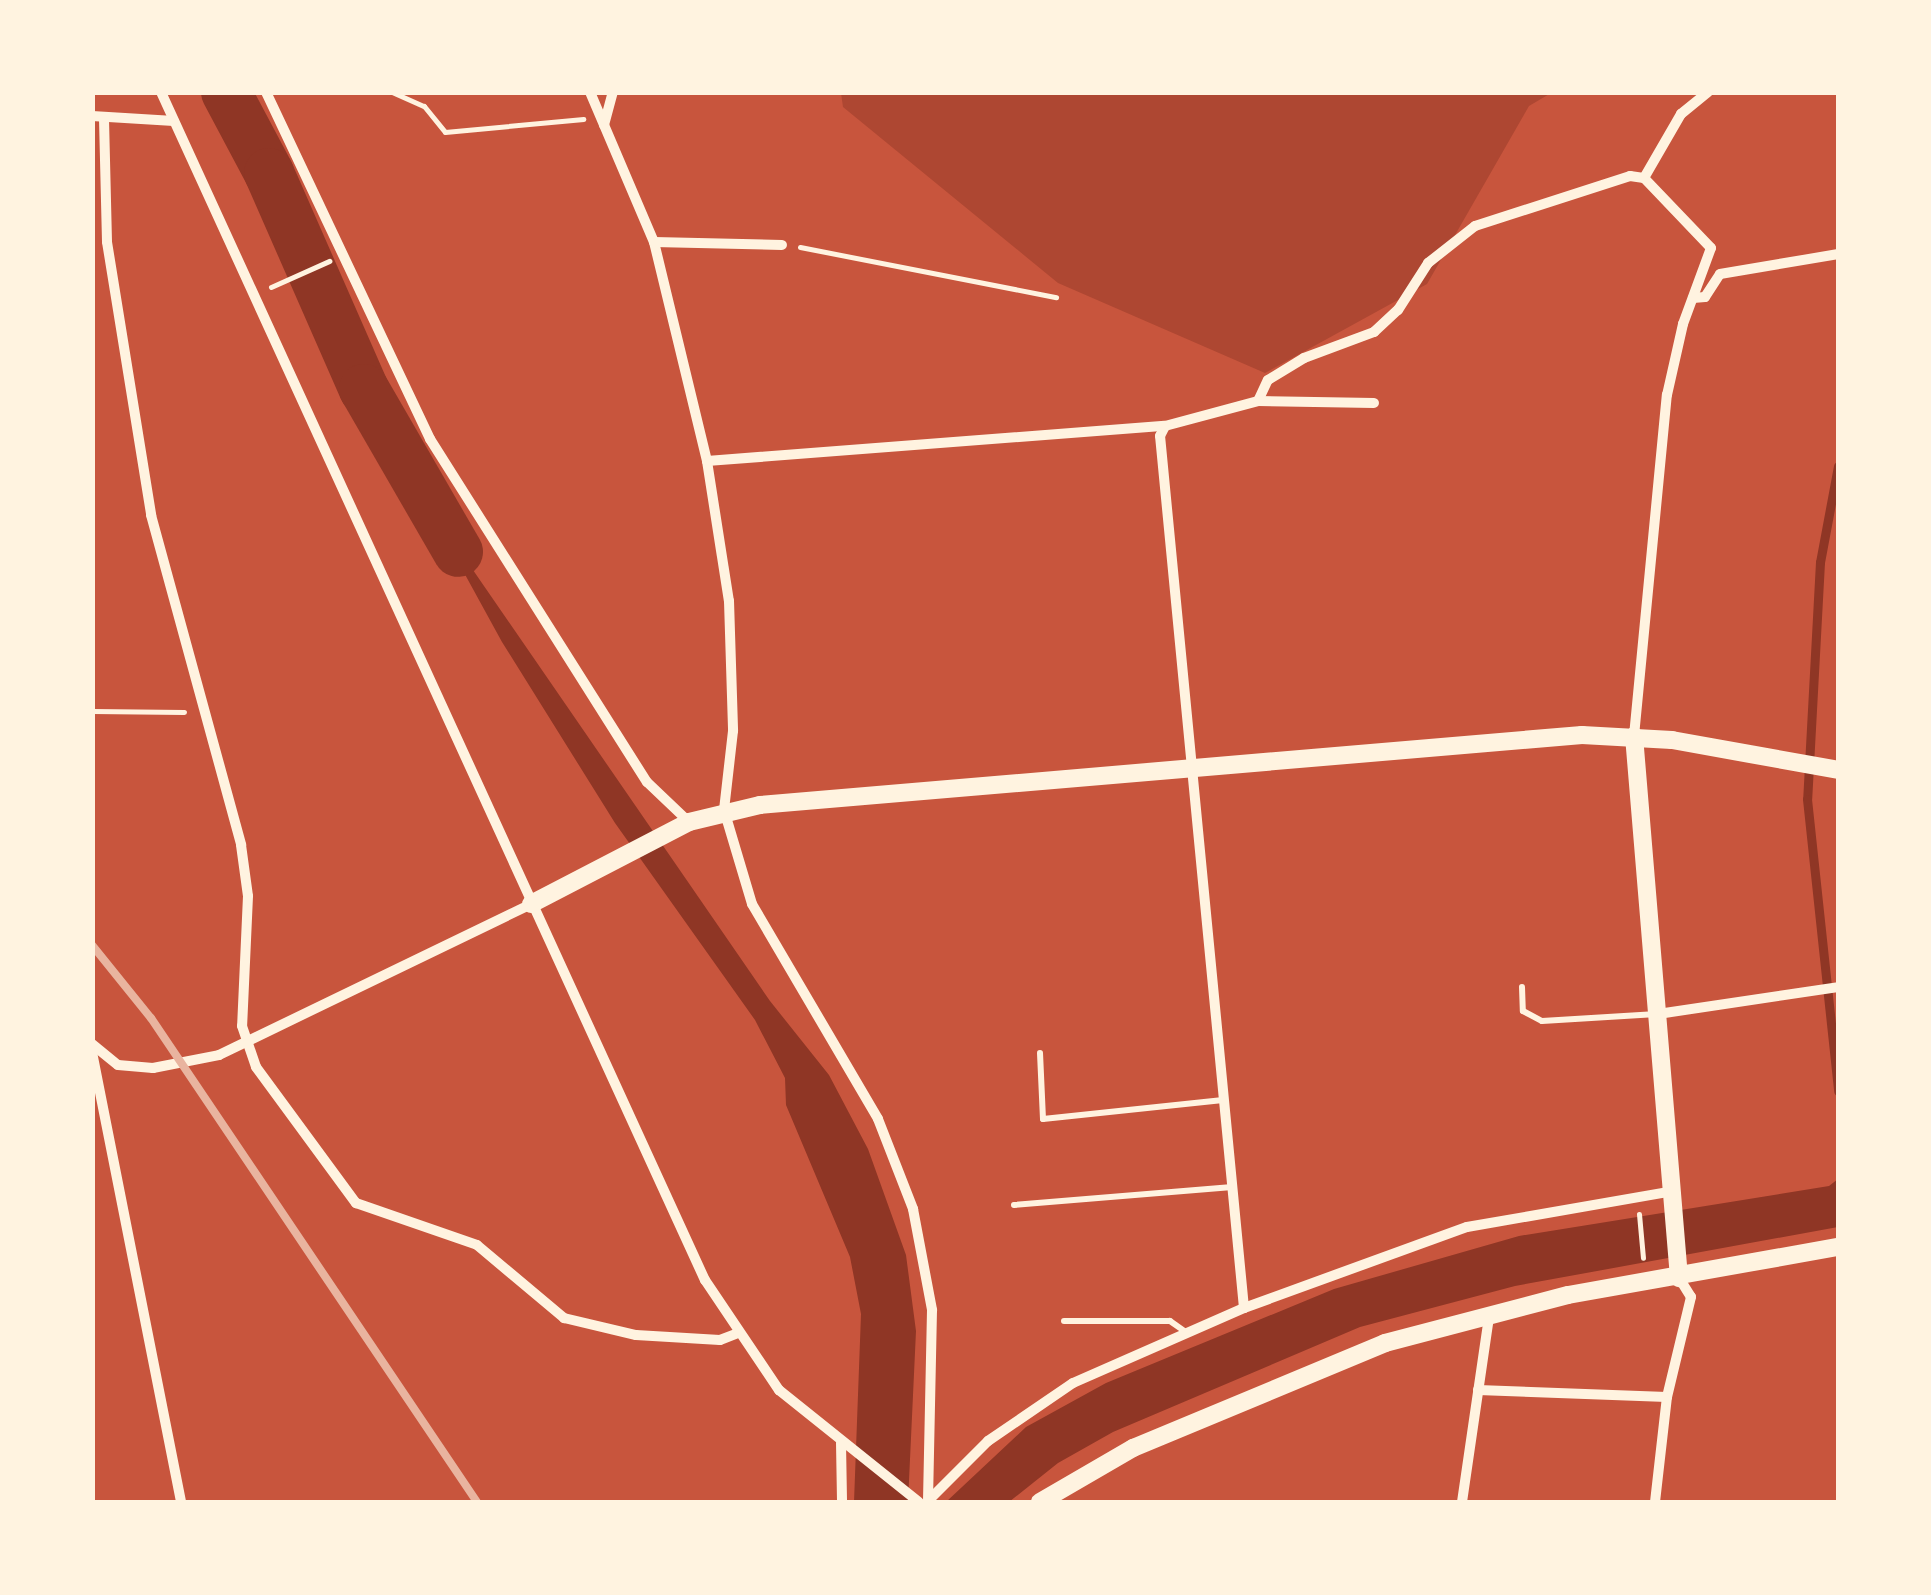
<!DOCTYPE html>
<style>
body{margin:0}
#map{position:relative;width:1931px;height:1595px;overflow:hidden;background:#c8553d;font-family:"Work Sans",sans-serif}
div>[style]{position:absolute}
.green>*{inset:0;background:#ae4732}
.water>*{inset:0;background:#8f3625}
.stream>*{height:9px;margin:-4.5px;padding:0 4.5px;transform-origin:4.5px;border-radius:4.5px;background:#8f3625}
.river>*{height:50px;margin:-25px;padding:0 25px;transform-origin:25px;border-radius:25px;background:#8f3625}
.path>*{height:5px;margin:-2.5px;padding:0 2.5px;transform-origin:2.5px;border-radius:2.5px;background:#fff3e0}
.service>*{height:6px;margin:-3px;padding:0 3px;transform-origin:3px;border-radius:3px;background:#fff3e0}
.minor>*{height:10px;margin:-5px;padding:0 5px;transform-origin:5px;border-radius:5px;background:#fff3e0}
.tertiary>*{height:18px;margin:-9px;padding:0 9px;transform-origin:9px;border-radius:9px;background:#fff3e0}
.rail>*{height:8px;margin:-4px;padding:0 4px;transform-origin:4px;border-radius:4px;background:#e9b49f}
span{translate:-50% -50%;white-space:nowrap;text-align:center;line-height:1.15;-webkit-text-stroke:9px #fff3e0;paint-order:stroke}
.frame{position:absolute;inset:0;border:95px solid #fff3e0;pointer-events:none}
</style>
<div id="map">
<div class="green">
<i style="clip-path:polygon(841px 93px,1551px 93px,1529px 106px,1427px 284px,1265px 373px,1058px 283px,843px 107px)"></i>
</div>
<div class="water">
<i style="clip-path:polygon(422px 496px,770px 1001px,829px 1075px,868px 1149px,906px 1255px,916px 1331px,908px 1502px,854px 1502px,861px 1314px,850px 1257px,786px 1105px,785px 1078px,755px 1020px,615px 823px,502px 642px)"></i>
<i style="clip-path:polygon(1838px 1179px,1838px 1227px,1515px 1286px,1360px 1327px,1113px 1432px,1058px 1463px,1009px 1502px,946px 1502px,1026px 1427px,1106px 1383px,1334px 1289px,1519px 1236px,1829px 1186px)"></i>
</div>
<div class="stream">
<i style="left:1838px;top:466px;width:98px;rotate:100.6deg"></i>
<i style="left:1820px;top:562px;width:237px;rotate:93.1deg"></i>
<i style="left:1807px;top:799px;width:294px;rotate:83.9deg"></i>
</div>
<div class="river">
<i style="left:226px;top:92px;width:92px;rotate:62deg"></i>
<i style="left:269px;top:173px;width:236px;rotate:66.3deg"></i>
<i style="left:364px;top:389px;width:188px;rotate:60deg"></i>
</div>
<div class="path">
<i style="left:392px;top:92px;width:35px;rotate:24deg"></i>
<i style="left:424px;top:106px;width:33px;rotate:51deg"></i>
<i style="left:445px;top:132px;width:139px;rotate:-5.4deg"></i>
<i style="left:800px;top:247px;width:261px;rotate:11.1deg"></i>
<i style="left:271px;top:287px;width:64px;rotate:-24.1deg"></i>
<i style="left:92px;top:711px;width:92px;rotate:0.6deg"></i>
<i style="left:1639px;top:1214px;width:44px;rotate:84.8deg"></i>
</div>
<div class="service">
<i style="left:1522px;top:987px;width:24px;rotate:88deg"></i>
<i style="left:1523px;top:1011px;width:21px;rotate:28deg"></i>
<i style="left:1542px;top:1021px;width:115px;rotate:-3.5deg"></i>
<i style="left:1040px;top:1053px;width:66px;rotate:87.4deg"></i>
<i style="left:1043px;top:1119px;width:181px;rotate:-6deg"></i>
<i style="left:1014px;top:1205px;width:219px;rotate:-4.7deg"></i>
<i style="left:1064px;top:1321px;width:106px"></i>
<i style="left:1170px;top:1321px;width:19px;rotate:35deg"></i>
</div>
<div class="minor">
<i style="left:161px;top:92px;width:1307px;rotate:65.4deg"></i>
<i style="left:705px;top:1280px;width:133px;rotate:56.1deg"></i>
<i style="left:779px;top:1390px;width:179px;rotate:38.7deg"></i>
<i style="left:266px;top:92px;width:384px;rotate:64.7deg"></i>
<i style="left:430px;top:439px;width:406px;rotate:57.7deg"></i>
<i style="left:647px;top:782px;width:58px;rotate:43.6deg"></i>
<i style="left:590px;top:92px;width:163px;rotate:66.9deg"></i>
<i style="left:654px;top:242px;width:225px;rotate:76.4deg"></i>
<i style="left:707px;top:461px;width:142px;rotate:81.1deg"></i>
<i style="left:729px;top:601px;width:130px;rotate:88.2deg"></i>
<i style="left:733px;top:731px;width:80px;rotate:96.5deg"></i>
<i style="left:724px;top:810px;width:98px;rotate:73.4deg"></i>
<i style="left:752px;top:904px;width:249px;rotate:59.6deg"></i>
<i style="left:878px;top:1119px;width:97px;rotate:68.7deg"></i>
<i style="left:913px;top:1209px;width:103px;rotate:79.3deg"></i>
<i style="left:932px;top:1310px;width:192px;rotate:91.2deg"></i>
<i style="left:92px;top:116px;width:82px;rotate:3.5deg"></i>
<i style="left:104px;top:119px;width:123px;rotate:88.6deg"></i>
<i style="left:107px;top:242px;width:277px;rotate:80.8deg"></i>
<i style="left:151px;top:515px;width:342px;rotate:74.7deg"></i>
<i style="left:241px;top:845px;width:51px;rotate:82.2deg"></i>
<i style="left:248px;top:896px;width:130px;rotate:92.6deg"></i>
<i style="left:242px;top:1026px;width:43px;rotate:71.1deg"></i>
<i style="left:256px;top:1067px;width:169px;rotate:53.7deg"></i>
<i style="left:356px;top:1203px;width:128px;rotate:19.1deg"></i>
<i style="left:477px;top:1245px;width:114px;rotate:40deg"></i>
<i style="left:564px;top:1318px;width:74px;rotate:13.3deg"></i>
<i style="left:636px;top:1335px;width:84px;rotate:3.4deg"></i>
<i style="left:720px;top:1340px;width:17px;rotate:-21deg"></i>
<i style="left:604px;top:125px;width:34px;rotate:-75deg"></i>
<i style="left:654px;top:242px;width:128px;rotate:1.3deg"></i>
<i style="left:1693px;top:298px;width:12px;rotate:-5deg"></i>
<i style="left:1705px;top:297px;width:27px;rotate:-57deg"></i>
<i style="left:1720px;top:274px;width:120px;rotate:-9.6deg"></i>
<i style="left:1258px;top:401px;width:23px;rotate:-65deg"></i>
<i style="left:1268px;top:380px;width:42px;rotate:-31.4deg"></i>
<i style="left:1304px;top:358px;width:75px;rotate:-20.4deg"></i>
<i style="left:1374px;top:332px;width:33px;rotate:-43deg"></i>
<i style="left:1398px;top:310px;width:56px;rotate:-57.4deg"></i>
<i style="left:1428px;top:263px;width:60px;rotate:-38.2deg"></i>
<i style="left:1475px;top:226px;width:163px;rotate:-17.9deg"></i>
<i style="left:1630px;top:176px;width:14px;rotate:8deg"></i>
<i style="left:707px;top:461px;width:459px;rotate:-4.4deg"></i>
<i style="left:1634px;top:736px;width:343px;rotate:-84.5deg"></i>
<i style="left:1667px;top:395px;width:73px;rotate:-77.3deg"></i>
<i style="left:1683px;top:324px;width:81px;rotate:-69.8deg"></i>
<i style="left:1711px;top:248px;width:97px;rotate:-133.7deg"></i>
<i style="left:1644px;top:178px;width:74px;rotate:-60deg"></i>
<i style="left:1681px;top:114px;width:35px;rotate:-39deg"></i>
<i style="left:1658px;top:1014px;width:182px;rotate:-8.5deg"></i>
<i style="left:92px;top:1044px;width:33px;rotate:39deg"></i>
<i style="left:118px;top:1065px;width:35px;rotate:5deg"></i>
<i style="left:153px;top:1068px;width:67px;rotate:-11.1deg"></i>
<i style="left:219px;top:1055px;width:347px;rotate:-25.8deg"></i>
<i style="left:92px;top:1052px;width:459px;rotate:78.8deg"></i>
<i style="left:1244px;top:1308px;width:876px;rotate:-95.5deg"></i>
<i style="left:1160px;top:436px;width:11px;rotate:-63deg"></i>
<i style="left:1165px;top:426px;width:96px;rotate:-15deg"></i>
<i style="left:1258px;top:401px;width:116px;rotate:1deg"></i>
<i style="left:1478px;top:1390px;width:189px;rotate:2.1deg"></i>
<i style="left:841px;top:1443px;width:59px;rotate:89deg"></i>
<i style="left:930px;top:1499px;width:82px;rotate:-45deg"></i>
<i style="left:988px;top:1441px;width:103px;rotate:-34.3deg"></i>
<i style="left:1073px;top:1383px;width:187px;rotate:-23.7deg"></i>
<i style="left:1244px;top:1308px;width:237px;rotate:-20deg"></i>
<i style="left:1467px;top:1227px;width:209px;rotate:-9.9deg"></i>
<i style="left:1462px;top:1502px;width:188px;rotate:-81.7deg"></i>
<i style="left:1655px;top:1502px;width:106px;rotate:-83.5deg"></i>
<i style="left:1667px;top:1397px;width:103px;rotate:-76.5deg"></i>
<i style="left:1691px;top:1297px;width:22px;rotate:-122deg"></i>
</div>
<div class="tertiary">
<i style="left:1634px;top:736px;width:544px;rotate:85.25deg"></i>
<i style="left:531px;top:904px;width:178px;rotate:-27.4deg"></i>
<i style="left:689px;top:822px;width:73px;rotate:-13.5deg"></i>
<i style="left:760px;top:805px;width:825px;rotate:-4.87deg"></i>
<i style="left:1582px;top:735px;width:90px;rotate:3.2deg"></i>
<i style="left:1672px;top:740px;width:169px;rotate:10.2deg"></i>
<i style="left:1040px;top:1502px;width:108px;rotate:-30.1deg"></i>
<i style="left:1133px;top:1448px;width:273px;rotate:-22.6deg"></i>
<i style="left:1385px;top:1343px;width:189px;rotate:-14.7deg"></i>
<i style="left:1568px;top:1295px;width:274px;rotate:-10.1deg"></i>
</div>
<div class="rail">
<i style="left:92px;top:945px;width:94px;rotate:51.1deg"></i>
<i style="left:151px;top:1018px;width:584px;rotate:56.04deg"></i>
</div>
<div class="frame"></div>
</div>
